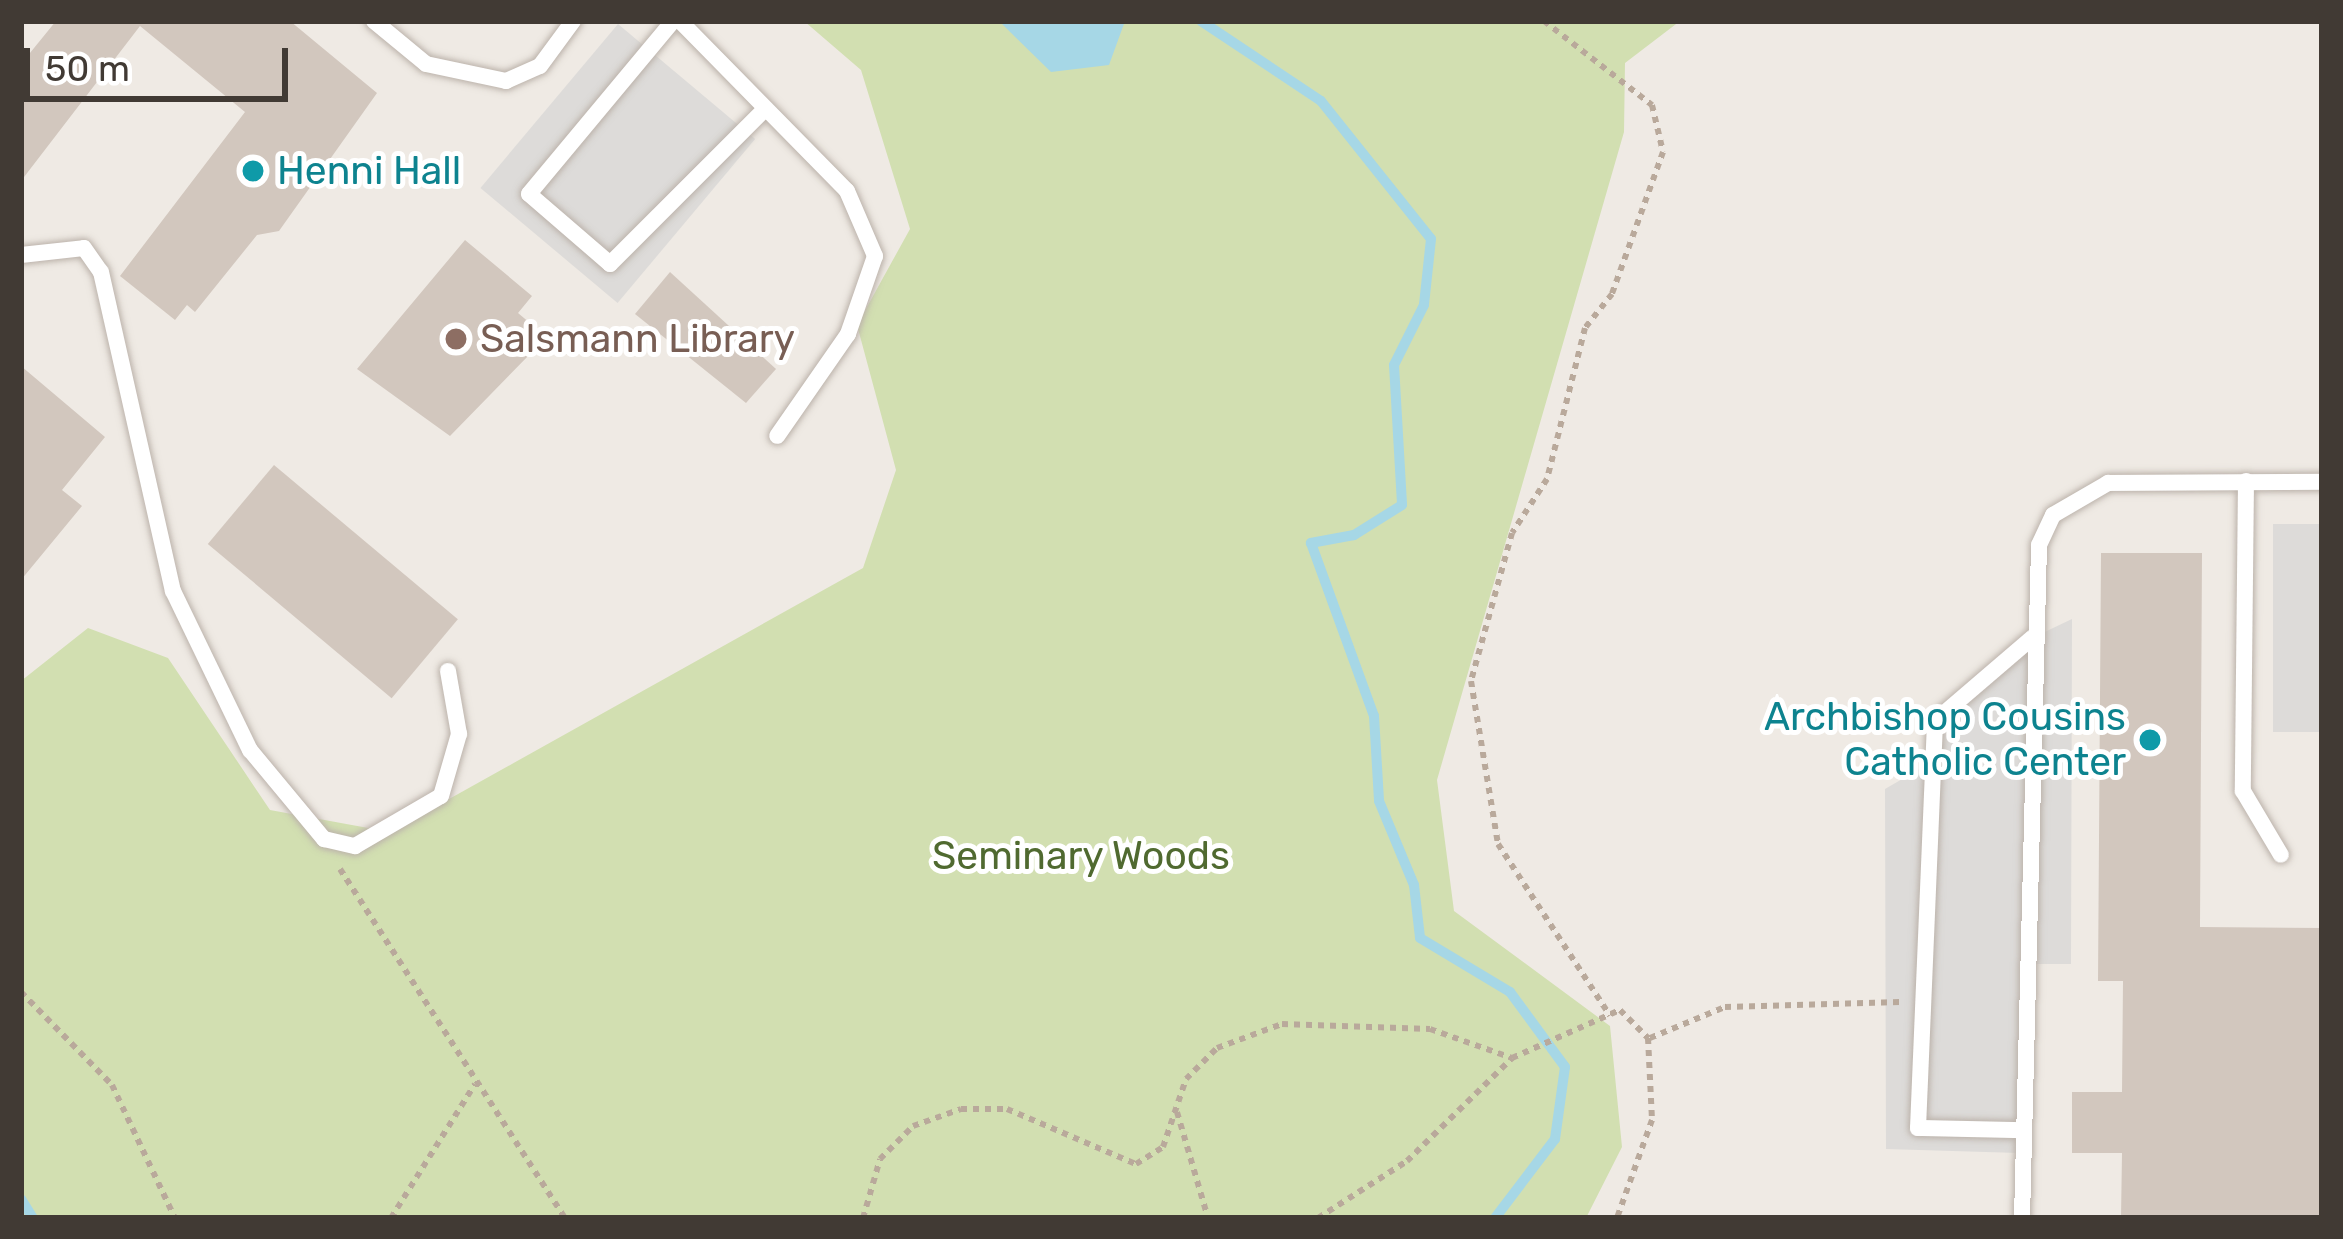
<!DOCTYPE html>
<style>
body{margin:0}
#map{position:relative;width:2343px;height:1239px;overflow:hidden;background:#efeae4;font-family:Rubik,sans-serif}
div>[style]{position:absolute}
.green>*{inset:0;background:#d2dfb1}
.parking>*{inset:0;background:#dddbd9;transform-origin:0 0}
.water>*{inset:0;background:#a6d7e6}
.stream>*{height:10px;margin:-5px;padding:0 5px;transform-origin:5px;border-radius:5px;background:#a6d7e6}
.building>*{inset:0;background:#d2c7be;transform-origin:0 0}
.path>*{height:6px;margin-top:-3px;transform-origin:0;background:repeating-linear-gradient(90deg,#b9a99b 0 6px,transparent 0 12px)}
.roads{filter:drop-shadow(0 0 3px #bcb3ab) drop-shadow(0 0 3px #bcb3ab)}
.service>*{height:16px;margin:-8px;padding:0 8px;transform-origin:8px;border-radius:8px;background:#fff}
.dots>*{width:33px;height:33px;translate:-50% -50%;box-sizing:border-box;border:6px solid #fff;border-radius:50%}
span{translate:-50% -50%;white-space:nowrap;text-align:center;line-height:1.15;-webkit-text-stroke:10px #fff;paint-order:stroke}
.culture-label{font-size:39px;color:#0d838f}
.left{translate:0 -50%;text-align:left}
.right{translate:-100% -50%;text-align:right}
.education-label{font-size:39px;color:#785e54}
.park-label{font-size:39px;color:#506a30}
.frame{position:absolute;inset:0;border:24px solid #413a34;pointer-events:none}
.scale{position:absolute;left:24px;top:48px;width:264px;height:54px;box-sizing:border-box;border:6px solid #413a34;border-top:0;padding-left:15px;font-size:36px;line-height:42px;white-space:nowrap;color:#413a34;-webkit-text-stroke:9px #fff;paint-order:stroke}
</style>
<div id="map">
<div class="green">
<i style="clip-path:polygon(804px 21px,1680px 21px,1625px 63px,1624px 132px,1437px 780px,1454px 911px,1610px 1026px,1622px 1147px,1586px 1218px,21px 1218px,21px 681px,88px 628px,168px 658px,270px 810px,390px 832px,863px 568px,896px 470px,857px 325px,910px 229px,861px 70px)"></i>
</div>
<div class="parking">
<i style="left:618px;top:24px;width:179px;height:214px;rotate:40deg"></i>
<i style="left:2273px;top:524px;width:49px;height:208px"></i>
<i style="clip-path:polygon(2072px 619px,2071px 964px,2023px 964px,2019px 1153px,1886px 1149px,1885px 789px,1930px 763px,1935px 721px,2032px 638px)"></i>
</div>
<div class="water">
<i style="clip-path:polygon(999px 21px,1125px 21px,1109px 65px,1051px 72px)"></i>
</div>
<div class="stream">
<i style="left:1201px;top:21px;width:144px;rotate:33.7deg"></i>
<i style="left:1321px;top:101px;width:176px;rotate:51.4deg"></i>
<i style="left:1431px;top:239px;width:66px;rotate:96.1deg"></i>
<i style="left:1424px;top:305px;width:67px;rotate:116.6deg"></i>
<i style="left:1394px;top:365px;width:140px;rotate:86.7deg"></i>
<i style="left:1402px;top:505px;width:57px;rotate:148deg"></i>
<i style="left:1354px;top:535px;width:44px;rotate:169.5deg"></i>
<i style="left:1311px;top:543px;width:184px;rotate:70deg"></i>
<i style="left:1374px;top:716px;width:85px;rotate:86.6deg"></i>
<i style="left:1379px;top:801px;width:91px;rotate:67.4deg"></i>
<i style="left:1414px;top:885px;width:53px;rotate:83.5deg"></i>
<i style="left:1420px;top:938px;width:105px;rotate:31deg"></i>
<i style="left:1510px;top:992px;width:93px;rotate:53.7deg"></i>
<i style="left:1565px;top:1067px;width:73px;rotate:97.9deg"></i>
<i style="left:1555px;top:1139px;width:99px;rotate:127.2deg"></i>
<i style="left:21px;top:1199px;width:22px;rotate:58deg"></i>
</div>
<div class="building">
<i style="clip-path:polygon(56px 21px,290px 21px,377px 93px,279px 231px,257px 235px,195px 312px,187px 305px,175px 320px,120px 276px,245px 112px,140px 26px,21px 181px,21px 64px)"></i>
<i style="clip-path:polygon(465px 240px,532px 296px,518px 313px,537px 329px,523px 346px,531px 353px,450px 436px,357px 369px)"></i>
<i style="clip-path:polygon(670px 272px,776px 369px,746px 403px,635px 314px)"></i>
<i style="clip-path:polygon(21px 366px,105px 437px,62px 490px,82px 506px,21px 580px)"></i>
<i style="left:274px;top:465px;width:240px;height:103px;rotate:40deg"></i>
<i style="clip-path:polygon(2101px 553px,2202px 553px,2200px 927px,2322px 928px,2322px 1218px,2121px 1218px,2122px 1153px,2072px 1153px,2072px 1092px,2122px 1092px,2123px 981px,2098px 981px)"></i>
</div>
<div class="path">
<i style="left:1544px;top:21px;width:137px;rotate:37.9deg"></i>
<i style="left:1652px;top:105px;width:48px;rotate:76.8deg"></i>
<i style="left:1663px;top:152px;width:151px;rotate:109.8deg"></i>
<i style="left:1612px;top:294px;width:43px;rotate:128.5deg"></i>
<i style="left:1585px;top:328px;width:156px;rotate:104.1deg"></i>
<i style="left:1547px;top:479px;width:64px;rotate:122.9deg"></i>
<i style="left:1512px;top:533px;width:154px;rotate:105.5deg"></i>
<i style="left:1471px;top:681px;width:165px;rotate:80.6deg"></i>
<i style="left:1498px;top:844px;width:205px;rotate:56.9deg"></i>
<i style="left:340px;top:869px;width:415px;rotate:57.2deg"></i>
<i style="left:21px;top:992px;width:130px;rotate:45.6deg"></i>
<i style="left:112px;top:1085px;width:147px;rotate:64.7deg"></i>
<i style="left:1650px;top:1038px;width:81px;rotate:-22.5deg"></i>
<i style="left:1725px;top:1007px;width:175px;rotate:-1.6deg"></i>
<i style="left:1177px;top:1112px;width:110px;rotate:73.7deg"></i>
<i style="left:391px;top:1218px;width:158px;rotate:-57.9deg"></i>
<i style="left:863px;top:1218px;width:61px;rotate:-73.9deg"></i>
<i style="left:880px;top:1159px;width:47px;rotate:-45deg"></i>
<i style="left:913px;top:1126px;width:51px;rotate:-19.5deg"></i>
<i style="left:961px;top:1109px;width:46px"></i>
<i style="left:1007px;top:1109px;width:140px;rotate:23.1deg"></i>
<i style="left:1136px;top:1164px;width:32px;rotate:-32deg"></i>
<i style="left:1163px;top:1147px;width:72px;rotate:-71.3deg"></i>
<i style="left:1186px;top:1079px;width:44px;rotate:-45deg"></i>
<i style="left:1217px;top:1048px;width:69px;rotate:-20.3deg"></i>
<i style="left:1282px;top:1024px;width:148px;rotate:1.9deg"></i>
<i style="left:1430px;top:1029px;width:87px;rotate:19.5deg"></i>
<i style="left:1318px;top:1218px;width:106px;rotate:-32.6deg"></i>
<i style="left:1407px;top:1161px;width:147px;rotate:-44.4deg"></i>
<i style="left:1512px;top:1058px;width:118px;rotate:-24deg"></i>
<i style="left:1620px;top:1010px;width:40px;rotate:45deg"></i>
<i style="left:1648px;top:1038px;width:82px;rotate:87.2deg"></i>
<i style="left:1652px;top:1120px;width:104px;rotate:109.7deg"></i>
</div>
<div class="roads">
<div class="service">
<i style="left:374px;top:21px;width:67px;rotate:39.6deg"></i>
<i style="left:426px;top:64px;width:82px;rotate:12deg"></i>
<i style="left:506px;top:81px;width:37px;rotate:-24deg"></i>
<i style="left:540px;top:66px;width:56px;rotate:-53.7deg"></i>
<i style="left:673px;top:21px;width:225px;rotate:129.8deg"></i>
<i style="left:529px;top:194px;width:107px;rotate:40.8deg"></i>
<i style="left:610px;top:264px;width:219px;rotate:-45deg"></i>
<i style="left:680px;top:21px;width:238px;rotate:45.5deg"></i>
<i style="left:847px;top:191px;width:71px;rotate:66.7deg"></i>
<i style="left:875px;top:256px;width:83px;rotate:109.1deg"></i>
<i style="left:848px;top:334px;width:124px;rotate:124.8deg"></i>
<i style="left:21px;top:255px;width:63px;rotate:-6.3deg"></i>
<i style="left:84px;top:248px;width:29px;rotate:55deg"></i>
<i style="left:101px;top:272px;width:327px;rotate:77.3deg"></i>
<i style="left:173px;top:591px;width:177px;rotate:64.2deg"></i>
<i style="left:250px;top:750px;width:116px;rotate:50.3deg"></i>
<i style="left:324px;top:839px;width:32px;rotate:13deg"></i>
<i style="left:355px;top:846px;width:99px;rotate:-30.2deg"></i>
<i style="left:441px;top:796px;width:65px;rotate:-73.8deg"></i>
<i style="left:459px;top:734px;width:64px;rotate:-99.9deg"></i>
<i style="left:2246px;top:481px;width:310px;rotate:90.6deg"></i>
<i style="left:2243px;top:791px;width:74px;rotate:59.3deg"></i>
<i style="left:2017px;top:1130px;width:99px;rotate:-178.8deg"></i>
<i style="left:1918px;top:1128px;width:407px;rotate:-87.6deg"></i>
<i style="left:1935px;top:721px;width:128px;rotate:-40.6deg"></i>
<i style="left:2022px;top:1218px;width:673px;rotate:-88.55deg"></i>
<i style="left:2039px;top:545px;width:33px;rotate:-65deg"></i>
<i style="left:2053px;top:515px;width:64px;rotate:-30.2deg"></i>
<i style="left:2108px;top:483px;width:214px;rotate:-0.3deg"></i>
</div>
</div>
<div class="dots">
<i style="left:253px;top:171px;background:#0f9aa8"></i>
<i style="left:456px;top:339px;background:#8d6e63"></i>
<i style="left:2150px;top:740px;background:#0f9aa8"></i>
</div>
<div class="culture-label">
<span class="left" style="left:277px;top:171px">Henni Hall</span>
<span class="right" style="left:2126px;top:740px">Archbishop Cousins<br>Catholic Center</span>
</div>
<div class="education-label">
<span class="left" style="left:480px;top:339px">Salsmann Library</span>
</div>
<div class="park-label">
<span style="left:1081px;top:856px">Seminary Woods</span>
</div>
<div class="frame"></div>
<div class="scale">50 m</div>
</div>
